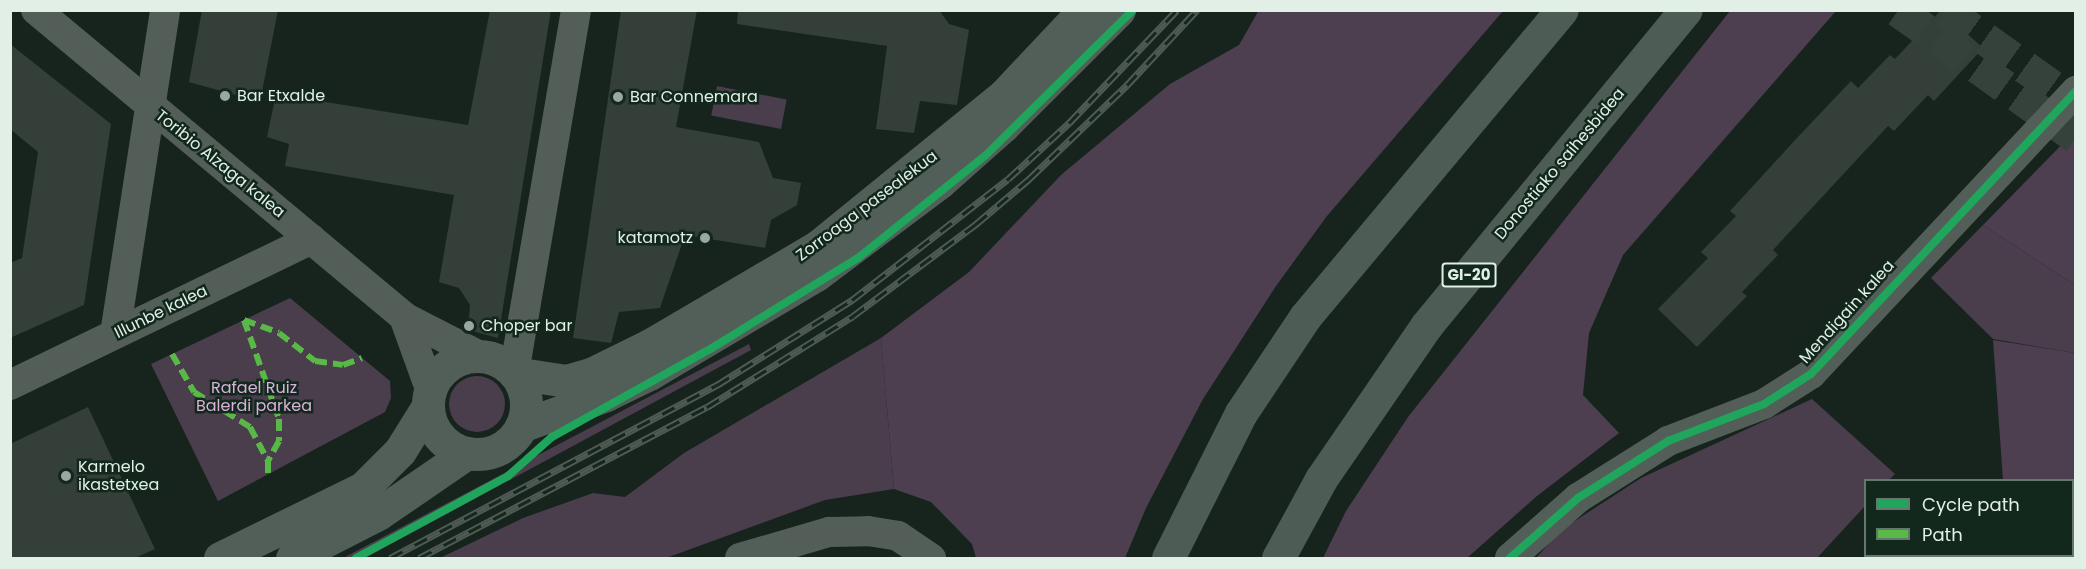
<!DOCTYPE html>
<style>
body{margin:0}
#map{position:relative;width:2086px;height:569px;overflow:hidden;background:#17231d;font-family:Poppins,sans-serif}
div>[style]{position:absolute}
.green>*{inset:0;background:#4a3e4c;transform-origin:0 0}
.round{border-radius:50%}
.forest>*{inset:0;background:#4d3f4f}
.building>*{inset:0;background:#353f3a}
.major-tunnel>*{height:33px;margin-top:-16.5px;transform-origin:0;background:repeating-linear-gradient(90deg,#35423b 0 33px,transparent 0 49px)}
.minor>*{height:30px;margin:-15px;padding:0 15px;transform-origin:15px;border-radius:15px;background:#535e58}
.major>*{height:33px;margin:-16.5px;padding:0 16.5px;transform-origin:16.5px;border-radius:16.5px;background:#525f58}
.major>.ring{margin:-16.5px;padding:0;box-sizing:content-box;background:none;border:33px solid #525f58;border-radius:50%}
.highway>*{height:33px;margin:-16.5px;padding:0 16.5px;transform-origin:16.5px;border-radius:16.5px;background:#4d5c54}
.rail>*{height:7px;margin-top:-3.5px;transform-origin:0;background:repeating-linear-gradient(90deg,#12281c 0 14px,#505a54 0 28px);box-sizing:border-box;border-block:2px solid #505a54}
.quiet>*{height:6px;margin-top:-3px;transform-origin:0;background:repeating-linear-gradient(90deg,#58b947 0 12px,transparent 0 18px)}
.cycleway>*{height:8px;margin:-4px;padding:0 4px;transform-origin:4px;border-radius:4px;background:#20a55d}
.dots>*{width:16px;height:16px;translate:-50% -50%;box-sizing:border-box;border:3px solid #12281c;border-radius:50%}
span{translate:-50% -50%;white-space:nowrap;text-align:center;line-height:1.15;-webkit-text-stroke:5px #12281c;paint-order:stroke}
.shield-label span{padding:2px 4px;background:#12281c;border:2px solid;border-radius:4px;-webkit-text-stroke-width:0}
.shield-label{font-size:15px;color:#e1efe6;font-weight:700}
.poi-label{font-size:16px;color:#e1efe6}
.left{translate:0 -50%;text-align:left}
.right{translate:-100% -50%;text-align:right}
.street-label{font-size:16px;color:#e1efe6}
.park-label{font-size:16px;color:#d8b0da}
.frame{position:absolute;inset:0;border:12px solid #e1efe6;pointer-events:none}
.legend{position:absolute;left:1864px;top:479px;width:210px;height:78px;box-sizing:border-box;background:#12281c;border:2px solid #65786d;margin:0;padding:8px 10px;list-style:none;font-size:18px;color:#e1efe6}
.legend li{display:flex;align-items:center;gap:12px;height:30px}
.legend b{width:30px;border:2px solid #65786d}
</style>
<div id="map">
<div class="green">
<i style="left:717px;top:86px;width:71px;height:30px;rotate:11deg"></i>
<i style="clip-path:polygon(1983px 225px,2075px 285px,2075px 353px,1993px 339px,1931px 278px)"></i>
<i style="clip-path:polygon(290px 298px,390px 381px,391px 398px,385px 412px,218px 501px,151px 364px)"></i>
<i style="clip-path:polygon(881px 338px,894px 489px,825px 500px,666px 558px,440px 558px,523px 518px,593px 493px,625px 497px,684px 453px)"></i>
<i style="clip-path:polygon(749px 344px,751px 350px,365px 558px,343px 558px)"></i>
<i class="round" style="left:449px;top:376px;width:56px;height:56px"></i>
<i style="clip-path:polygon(1812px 399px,1895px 474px,1889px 480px,1866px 480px,1865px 506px,1817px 558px,1536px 558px,1561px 530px,1641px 478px)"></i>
</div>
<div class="forest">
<i style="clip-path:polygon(1259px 10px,1503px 11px,1327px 216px,1276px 286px,1203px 399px,1146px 508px,1125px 558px,976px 558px,972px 544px,931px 502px,894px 489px,881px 338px,969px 272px,1061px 175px,1170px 84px,1239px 45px)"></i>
<i style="clip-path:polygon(1730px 11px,1836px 11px,1623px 255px,1589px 333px,1583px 395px,1619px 433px,1537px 496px,1467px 558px,1323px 558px,1346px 511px,1408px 417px)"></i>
<i style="clip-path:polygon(2075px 131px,2075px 285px,1983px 225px)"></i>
<i style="clip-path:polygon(1993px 340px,2075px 353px,2075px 558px,2008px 558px,2008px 556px,2072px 556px,2072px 480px,2003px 480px)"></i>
</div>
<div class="building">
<i style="clip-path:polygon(202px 10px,278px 10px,260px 102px,189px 82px)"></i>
<i style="clip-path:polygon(490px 10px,551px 10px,498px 338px,468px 330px,470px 305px,459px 288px,439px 282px,454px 195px,285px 166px,289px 144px,267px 137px,276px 94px,468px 125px)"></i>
<i style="clip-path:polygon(621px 10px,697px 10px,676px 127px,759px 142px,773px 178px,801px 183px,797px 205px,771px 220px,765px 248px,685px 235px,660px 308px,619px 312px,611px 343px,573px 338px)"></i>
<i style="clip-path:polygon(738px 10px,939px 10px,949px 24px,969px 30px,957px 105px,920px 101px,914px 133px,876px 129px,887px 46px,737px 24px)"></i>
<i style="clip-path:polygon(1941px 10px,1983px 48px,1934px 101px,1928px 95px,1894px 131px,1888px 126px,1773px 250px,1778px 255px,1742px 292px,1747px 296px,1697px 347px,1658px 309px,1708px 258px,1701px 252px,1736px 216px,1730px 211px,1796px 139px,1851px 81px,1858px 88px,1890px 55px,1895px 59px)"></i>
<i style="clip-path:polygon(10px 44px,111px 124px,84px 305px,10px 338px,10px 263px,22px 258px,38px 152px,10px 129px)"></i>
<i style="clip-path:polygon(88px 407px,155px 549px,135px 558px,10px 558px,10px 444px)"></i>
</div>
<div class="major-tunnel">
<i style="left:1898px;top:10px;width:219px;rotate:35.5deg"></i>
<i style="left:1945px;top:10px;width:161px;rotate:35.4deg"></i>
</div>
<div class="minor">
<i style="left:36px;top:10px;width:479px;rotate:39.8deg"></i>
<i style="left:404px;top:317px;width:85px;rotate:27.2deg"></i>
<i style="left:404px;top:317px;width:77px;rotate:70.1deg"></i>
<i style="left:115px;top:334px;width:328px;rotate:-81.2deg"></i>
<i style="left:514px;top:373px;width:368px;rotate:-80.3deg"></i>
<i style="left:10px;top:385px;width:335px;rotate:-25.8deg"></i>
<i style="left:740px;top:558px;width:93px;rotate:-16.3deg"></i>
<i style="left:829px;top:532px;width:39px;rotate:-1deg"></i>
<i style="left:868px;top:531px;width:30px;rotate:9deg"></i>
<i style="left:898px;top:536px;width:40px;rotate:34deg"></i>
<i style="left:1510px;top:558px;width:91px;rotate:-41.4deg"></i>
<i style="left:1578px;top:498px;width:107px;rotate:-32.3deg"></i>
<i style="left:1668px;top:441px;width:103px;rotate:-21.1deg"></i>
<i style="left:1764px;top:404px;width:56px;rotate:-32.6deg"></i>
<i style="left:1811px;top:374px;width:388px;rotate:-46.9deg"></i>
</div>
<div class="major">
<i class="ring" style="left:428px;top:356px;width:65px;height:65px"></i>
<i style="left:514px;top:373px;width:53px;rotate:8.7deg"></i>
<i style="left:566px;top:381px;width:26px;rotate:-16deg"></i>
<i style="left:591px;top:374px;width:66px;rotate:-26.2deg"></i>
<i style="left:650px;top:345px;width:194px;rotate:-30.4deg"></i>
<i style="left:817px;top:247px;width:241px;rotate:-39.1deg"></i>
<i style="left:1004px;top:95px;width:117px;rotate:-46.7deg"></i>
<i style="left:521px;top:426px;width:90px;rotate:-20deg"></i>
<i style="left:606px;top:395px;width:48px;rotate:-26deg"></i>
<i style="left:649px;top:374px;width:194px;rotate:-30.7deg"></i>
<i style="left:816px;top:275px;width:155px;rotate:-36.9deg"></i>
<i style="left:940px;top:182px;width:84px;rotate:-41.6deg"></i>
<i style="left:1003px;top:126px;width:164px;rotate:-45deg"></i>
<i style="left:220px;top:558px;width:159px;rotate:-26.1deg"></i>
<i style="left:363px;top:488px;width:52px;rotate:-45deg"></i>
<i style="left:400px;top:451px;width:53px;rotate:-58.1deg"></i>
<i style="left:292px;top:558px;width:97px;rotate:-27.1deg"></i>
<i style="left:378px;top:514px;width:108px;rotate:-34.4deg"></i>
</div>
<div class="highway">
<i style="left:1168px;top:558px;width:162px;rotate:-63.3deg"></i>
<i style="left:1241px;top:413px;width:115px;rotate:-56.3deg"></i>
<i style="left:1305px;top:317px;width:400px;rotate:-50.1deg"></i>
<i style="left:1278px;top:558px;width:90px;rotate:-61.4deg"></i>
<i style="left:1321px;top:479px;width:186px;rotate:-55.5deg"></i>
<i style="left:1426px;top:326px;width:409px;rotate:-50.6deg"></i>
</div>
<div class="rail">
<i style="left:390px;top:558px;width:370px;rotate:-27.9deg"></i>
<i style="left:717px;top:385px;width:160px;rotate:-32.2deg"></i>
<i style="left:852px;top:300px;width:197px;rotate:-37.8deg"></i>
<i style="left:1008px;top:179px;width:83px;rotate:-42.6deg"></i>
<i style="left:1069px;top:123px;width:156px;rotate:-46.3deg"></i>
<i style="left:419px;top:558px;width:325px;rotate:-27.7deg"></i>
<i style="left:707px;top:407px;width:172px;rotate:-31.9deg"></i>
<i style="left:853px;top:316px;width:154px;rotate:-36.8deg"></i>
<i style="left:976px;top:224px;width:70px;rotate:-40.3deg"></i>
<i style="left:1029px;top:179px;width:136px;rotate:-43.8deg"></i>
<i style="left:1127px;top:85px;width:103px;rotate:-47deg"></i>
</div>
<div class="quiet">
<i style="left:244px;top:320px;width:105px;rotate:70.5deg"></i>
<i style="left:279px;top:419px;width:22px;rotate:90deg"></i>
<i style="left:279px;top:441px;width:23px;rotate:119deg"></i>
<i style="left:268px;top:461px;width:14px;rotate:90deg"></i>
<i style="left:244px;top:320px;width:37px;rotate:20deg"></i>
<i style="left:279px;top:333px;width:46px;rotate:37.9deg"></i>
<i style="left:315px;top:361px;width:28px;rotate:8deg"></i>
<i style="left:343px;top:365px;width:20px;rotate:-20deg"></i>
<i style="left:172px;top:354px;width:44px;rotate:59.9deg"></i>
<i style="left:194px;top:392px;width:66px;rotate:32deg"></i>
<i style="left:250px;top:427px;width:38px;rotate:62deg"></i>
</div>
<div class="cycleway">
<i style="left:356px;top:558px;width:173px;rotate:-28.3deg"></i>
<i style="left:508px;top:476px;width:59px;rotate:-41.6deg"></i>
<i style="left:552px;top:437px;width:183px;rotate:-29.1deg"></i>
<i style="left:712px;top:348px;width:172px;rotate:-31.7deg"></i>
<i style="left:858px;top:258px;width:164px;rotate:-38.8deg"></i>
<i style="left:986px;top:155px;width:206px;rotate:-44.6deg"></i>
<i style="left:1510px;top:558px;width:91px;rotate:-41.4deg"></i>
<i style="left:1578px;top:498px;width:107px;rotate:-32.3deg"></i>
<i style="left:1668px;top:441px;width:103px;rotate:-21.1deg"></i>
<i style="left:1764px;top:404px;width:56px;rotate:-32.6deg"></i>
<i style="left:1811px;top:374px;width:388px;rotate:-46.9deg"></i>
</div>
<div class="dots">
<i style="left:225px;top:96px;background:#9aa8a0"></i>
<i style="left:618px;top:97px;background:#9aa8a0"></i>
<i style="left:705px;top:238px;background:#9aa8a0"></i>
<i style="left:469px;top:326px;background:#9aa8a0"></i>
<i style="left:66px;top:476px;background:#9aa8a0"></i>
</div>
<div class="shield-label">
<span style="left:1469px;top:275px">GI-20</span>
</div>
<div class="poi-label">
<span class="left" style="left:237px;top:96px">Bar Etxalde</span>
<span class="left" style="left:630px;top:97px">Bar Connemara</span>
<span class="right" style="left:693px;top:238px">katamotz</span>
<span class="left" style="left:481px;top:326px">Choper bar</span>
<span class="left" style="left:78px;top:476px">Karmelo<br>ikastetxea</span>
</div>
<div class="street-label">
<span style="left:220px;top:164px;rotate:39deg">Toribio Alzaga kalea</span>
<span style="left:1560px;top:164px;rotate:-50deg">Donostiako saihesbidea</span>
<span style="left:867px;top:206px;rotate:-37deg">Zorroaga pasealekua</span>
<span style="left:161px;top:312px;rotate:-26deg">Illunbe kalea</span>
<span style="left:1847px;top:312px;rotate:-48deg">Mendigain kalea</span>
</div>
<div class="park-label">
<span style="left:254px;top:397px">Rafael Ruiz<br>Balerdi parkea</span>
</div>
<div class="frame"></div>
<ul class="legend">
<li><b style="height:8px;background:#20a55d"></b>Cycle path</li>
<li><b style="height:8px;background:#58b947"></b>Path</li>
</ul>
</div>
